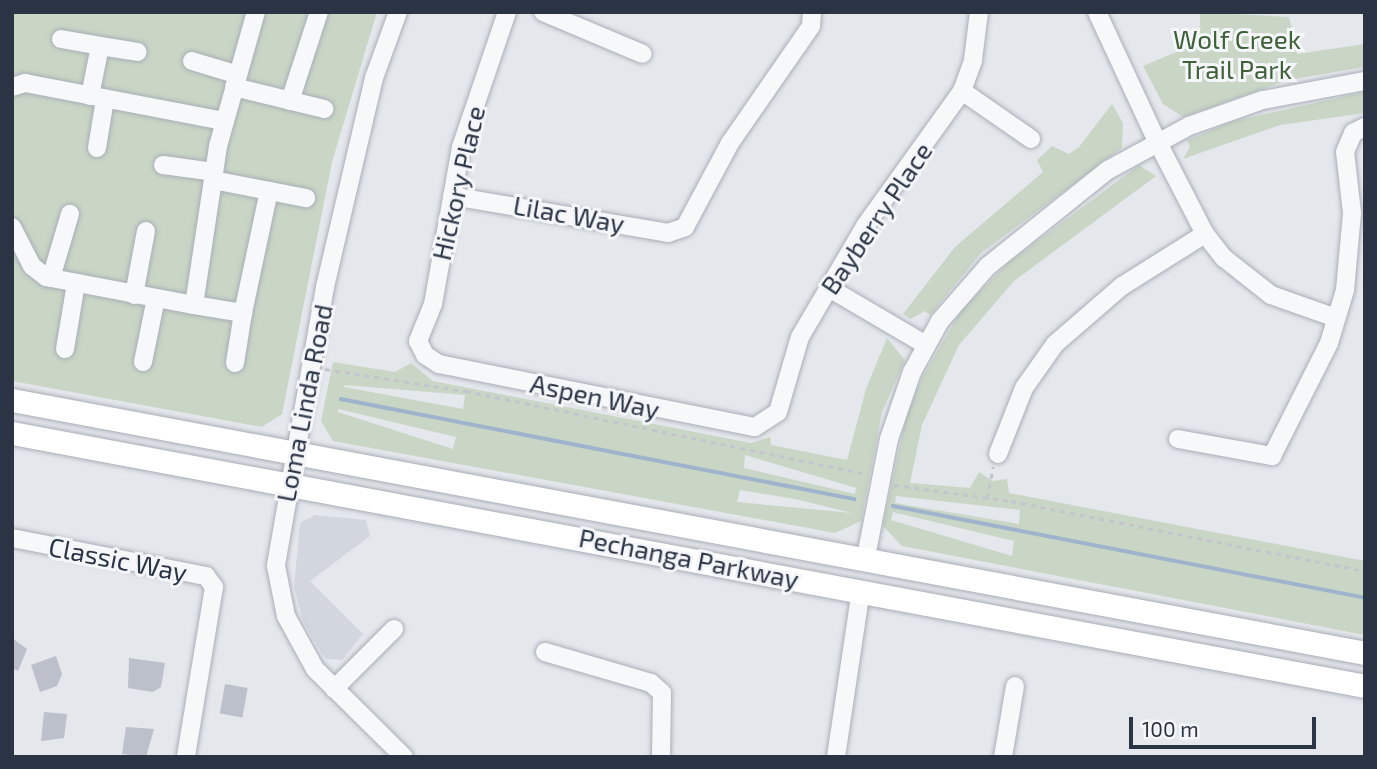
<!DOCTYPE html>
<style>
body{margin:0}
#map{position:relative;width:1377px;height:769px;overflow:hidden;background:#e4e7ec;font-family:"Exo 2",sans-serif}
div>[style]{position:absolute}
.built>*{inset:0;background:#d2d6de}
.green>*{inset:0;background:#c9d6c5}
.stream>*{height:3.5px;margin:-1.75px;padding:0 1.75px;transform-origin:1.75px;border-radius:1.75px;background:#9fb4cc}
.building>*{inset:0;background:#bbc0ca;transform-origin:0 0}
.path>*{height:2.5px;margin-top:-1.25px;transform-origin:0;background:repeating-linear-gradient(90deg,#c2c5cb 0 5px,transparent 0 10px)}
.roads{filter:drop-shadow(0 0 2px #a9aeb7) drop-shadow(0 0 2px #a9aeb7)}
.minor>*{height:18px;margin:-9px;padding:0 9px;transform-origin:9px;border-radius:9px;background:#f7f8fa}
.major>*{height:23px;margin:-11.5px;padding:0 11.5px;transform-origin:11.5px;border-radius:11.5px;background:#fff}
span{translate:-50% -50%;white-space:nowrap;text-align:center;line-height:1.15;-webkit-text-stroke:6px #f4f6f9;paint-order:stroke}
.park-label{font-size:26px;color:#3f6138}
.street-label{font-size:26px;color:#2b3445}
.frame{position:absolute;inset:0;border:14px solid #2b3445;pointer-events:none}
.scale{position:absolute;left:1129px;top:717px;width:187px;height:32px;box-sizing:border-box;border:4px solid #2b3445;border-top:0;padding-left:9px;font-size:21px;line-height:24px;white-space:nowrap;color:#2b3445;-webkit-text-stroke:5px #f4f6f9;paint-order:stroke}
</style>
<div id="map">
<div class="built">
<i style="clip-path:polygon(315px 515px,366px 520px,370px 536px,310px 581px,363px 634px,342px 660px,326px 659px,321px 652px,303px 621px,294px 587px,300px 523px)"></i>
</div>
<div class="green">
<i style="clip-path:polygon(12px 12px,377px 12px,332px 162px,282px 414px,262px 427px,12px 381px)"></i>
<i style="clip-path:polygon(1200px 12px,1289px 17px,1297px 54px,1365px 44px,1365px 67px,1288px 80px,1183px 117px,1163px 104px,1143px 66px,1200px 42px)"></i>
<i style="clip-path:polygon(1365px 92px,1365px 113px,1280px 125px,1183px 159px,1190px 147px,1187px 140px,1234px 121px)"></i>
<i style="clip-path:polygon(1112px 104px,1123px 123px,1122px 148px,981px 253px,930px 315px,925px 311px,910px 319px,903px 314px,955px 247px,1043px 172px,1037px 160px,1052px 146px,1069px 154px,1079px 147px)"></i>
<i style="clip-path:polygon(evenodd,1139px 165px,1156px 176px,1014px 281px,959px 345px,922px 425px,910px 483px,970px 488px,979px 472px,993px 481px,1007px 479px,1009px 493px,1365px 561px,1365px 635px,902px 546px,883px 526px,906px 417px,922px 378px,960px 312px,1008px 263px,1139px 165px,896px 496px,1020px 510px,1019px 524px,895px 503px,896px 496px,1139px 165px,893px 512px,1014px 541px,1012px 556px,891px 520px,893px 512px)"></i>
<i style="clip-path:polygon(evenodd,887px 338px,905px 360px,882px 412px,861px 521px,835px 533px,333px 441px,321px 421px,333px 362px,395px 372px,411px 363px,433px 381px,751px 443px,770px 437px,771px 445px,847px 460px,866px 389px,887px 338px,345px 385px,465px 395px,463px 409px,344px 387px,345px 385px,887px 338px,338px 409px,456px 437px,453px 449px,338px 412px,338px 409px,887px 338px,745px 455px,856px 488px,855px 494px,744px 468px,745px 455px,887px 338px,740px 490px,795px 499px,852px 513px,737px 502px,740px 490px)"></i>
</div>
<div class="stream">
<i style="left:341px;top:399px;width:523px;rotate:11.03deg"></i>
<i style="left:893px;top:506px;width:481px;rotate:11deg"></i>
</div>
<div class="building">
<i style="clip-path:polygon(12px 638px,27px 649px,18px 671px,12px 668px)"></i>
<i style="clip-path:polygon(56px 656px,62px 674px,57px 686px,40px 692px,31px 665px)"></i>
<i style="clip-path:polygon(129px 658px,165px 663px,161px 687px,153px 692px,128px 688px)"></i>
<i style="left:225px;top:684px;width:23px;height:30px;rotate:10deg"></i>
<i style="clip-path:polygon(44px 712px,67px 714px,64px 738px,41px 741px)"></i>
<i style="clip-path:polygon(126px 727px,154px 729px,146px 757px,122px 754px)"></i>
</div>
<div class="path">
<i style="left:325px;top:369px;width:143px;rotate:8.9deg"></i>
<i style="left:466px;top:391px;width:410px;rotate:11.7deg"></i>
<i style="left:894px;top:485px;width:118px;rotate:7.8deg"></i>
<i style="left:1011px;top:501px;width:361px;rotate:11.2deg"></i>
<i style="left:987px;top:498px;width:32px;rotate:-79deg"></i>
</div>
<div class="roads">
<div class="minor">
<i style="left:398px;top:12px;width:70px;rotate:110deg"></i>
<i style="left:374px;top:78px;width:215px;rotate:103.2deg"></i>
<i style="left:325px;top:287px;width:283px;rotate:100deg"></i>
<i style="left:276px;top:566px;width:51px;rotate:78.7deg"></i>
<i style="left:286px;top:616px;width:60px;rotate:61.3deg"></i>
<i style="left:315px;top:669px;width:125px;rotate:44.7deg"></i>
<i style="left:507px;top:12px;width:143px;rotate:108.8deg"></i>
<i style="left:461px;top:147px;width:159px;rotate:100.1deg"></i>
<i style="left:433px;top:304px;width:40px;rotate:112deg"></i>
<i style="left:418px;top:341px;width:16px;rotate:63deg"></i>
<i style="left:425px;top:355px;width:17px;rotate:33deg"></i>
<i style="left:439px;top:364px;width:322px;rotate:11.3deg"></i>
<i style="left:755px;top:427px;width:27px;rotate:-33deg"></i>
<i style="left:778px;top:412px;width:78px;rotate:-73.7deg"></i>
<i style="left:800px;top:337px;width:129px;rotate:-59.6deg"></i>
<i style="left:865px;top:226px;width:166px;rotate:-54.3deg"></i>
<i style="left:962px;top:91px;width:33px;rotate:-70deg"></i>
<i style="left:973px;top:60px;width:48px;rotate:-82.9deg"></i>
<i style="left:543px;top:12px;width:108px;rotate:22.8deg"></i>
<i style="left:1097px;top:12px;width:142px;rotate:65.1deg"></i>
<i style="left:1157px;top:141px;width:105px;rotate:62.7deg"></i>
<i style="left:1205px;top:234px;width:31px;rotate:52deg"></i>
<i style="left:1224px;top:258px;width:60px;rotate:38.2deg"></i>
<i style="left:1271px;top:295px;width:69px;rotate:19.5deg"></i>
<i style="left:61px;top:39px;width:40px;rotate:10deg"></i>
<i style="left:100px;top:46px;width:51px;rotate:101.3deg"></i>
<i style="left:100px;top:46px;width:38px;rotate:9deg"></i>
<i style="left:192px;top:61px;width:48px;rotate:16.9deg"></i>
<i style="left:12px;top:87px;width:14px;rotate:-17deg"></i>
<i style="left:25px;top:83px;width:203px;rotate:10.8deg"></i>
<i style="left:234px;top:87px;width:93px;rotate:13.7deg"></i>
<i style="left:962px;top:91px;width:84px;rotate:34.8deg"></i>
<i style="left:290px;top:101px;width:94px;rotate:-72deg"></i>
<i style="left:97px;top:148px;width:50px;rotate:-80.7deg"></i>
<i style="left:163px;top:165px;width:51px;rotate:7.8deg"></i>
<i style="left:213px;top:180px;width:95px;rotate:11deg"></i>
<i style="left:452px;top:196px;width:219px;rotate:9.7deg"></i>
<i style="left:668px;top:233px;width:18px;rotate:-19deg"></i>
<i style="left:685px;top:227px;width:95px;rotate:-61.8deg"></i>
<i style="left:730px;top:143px;width:142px;rotate:-55.3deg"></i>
<i style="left:811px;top:26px;width:14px;rotate:-86deg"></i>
<i style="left:12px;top:227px;width:44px;rotate:62.9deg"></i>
<i style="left:32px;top:266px;width:18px;rotate:38deg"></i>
<i style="left:46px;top:277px;width:151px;rotate:10.7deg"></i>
<i style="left:194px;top:305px;width:161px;rotate:-81.4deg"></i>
<i style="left:218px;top:146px;width:139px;rotate:-74.2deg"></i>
<i style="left:51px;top:278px;width:67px;rotate:-73.5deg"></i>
<i style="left:829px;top:288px;width:113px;rotate:30.4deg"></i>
<i style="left:134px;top:295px;width:65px;rotate:-79.4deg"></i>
<i style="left:194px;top:305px;width:50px;rotate:9.3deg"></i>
<i style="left:243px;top:313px;width:125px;rotate:-78deg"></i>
<i style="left:65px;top:349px;width:67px;rotate:-80.5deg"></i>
<i style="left:143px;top:362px;width:65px;rotate:-78.5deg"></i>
<i style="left:235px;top:363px;width:51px;rotate:-80.9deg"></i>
<i style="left:1178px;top:439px;width:96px;rotate:10.3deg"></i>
<i style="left:1272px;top:456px;width:127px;rotate:-63.2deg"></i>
<i style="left:1329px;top:343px;width:55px;rotate:-73.2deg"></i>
<i style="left:1345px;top:290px;width:77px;rotate:-84.8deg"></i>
<i style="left:1352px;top:213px;width:61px;rotate:-96.5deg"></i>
<i style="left:1345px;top:152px;width:21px;rotate:-67deg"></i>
<i style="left:1353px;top:133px;width:13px;rotate:-27deg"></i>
<i style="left:998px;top:454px;width:71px;rotate:-68.5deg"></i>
<i style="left:1024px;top:388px;width:54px;rotate:-54.8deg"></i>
<i style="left:1055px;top:344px;width:89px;rotate:-40.9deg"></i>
<i style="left:1122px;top:286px;width:98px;rotate:-32.1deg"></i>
<i style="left:12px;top:538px;width:198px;rotate:11.1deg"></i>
<i style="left:206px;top:576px;width:14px;rotate:54deg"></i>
<i style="left:214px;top:587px;width:172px;rotate:99.4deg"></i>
<i style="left:866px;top:557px;width:120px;rotate:-79deg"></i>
<i style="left:889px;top:439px;width:71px;rotate:-71.1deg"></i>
<i style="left:912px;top:372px;width:58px;rotate:-61.2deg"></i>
<i style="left:940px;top:321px;width:73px;rotate:-48.9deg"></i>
<i style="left:988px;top:266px;width:154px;rotate:-38.7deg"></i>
<i style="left:1108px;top:170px;width:92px;rotate:-28.5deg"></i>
<i style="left:1189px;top:126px;width:78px;rotate:-19.4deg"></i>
<i style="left:1263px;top:100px;width:104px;rotate:-10.6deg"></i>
<i style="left:545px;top:652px;width:110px;rotate:16.3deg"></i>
<i style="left:651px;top:683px;width:15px;rotate:42deg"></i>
<i style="left:662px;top:693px;width:64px;rotate:90.9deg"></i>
<i style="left:334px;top:689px;width:85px;rotate:-45deg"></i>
<i style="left:836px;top:757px;width:169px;rotate:-81.5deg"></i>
<i style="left:1003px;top:757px;width:72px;rotate:-80.4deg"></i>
</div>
<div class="major">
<i style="left:12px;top:400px;width:1376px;rotate:10.59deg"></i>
<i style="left:12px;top:433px;width:1376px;rotate:10.59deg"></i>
</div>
</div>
<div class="park-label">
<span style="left:1237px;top:54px">Wolf Creek<br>Trail Park</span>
</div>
<div class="street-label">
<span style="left:458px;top:183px;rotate:-77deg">Hickory Place</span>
<span style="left:569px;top:214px;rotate:10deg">Lilac Way</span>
<span style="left:876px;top:218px;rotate:-56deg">Bayberry Place</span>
<span style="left:595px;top:396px;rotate:12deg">Aspen Way</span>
<span style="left:304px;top:403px;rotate:-79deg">Loma Linda Road</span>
<span style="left:689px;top:558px;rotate:11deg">Pechanga Parkway</span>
<span style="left:118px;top:559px;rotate:11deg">Classic Way</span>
</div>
<div class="frame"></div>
<div class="scale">100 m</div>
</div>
